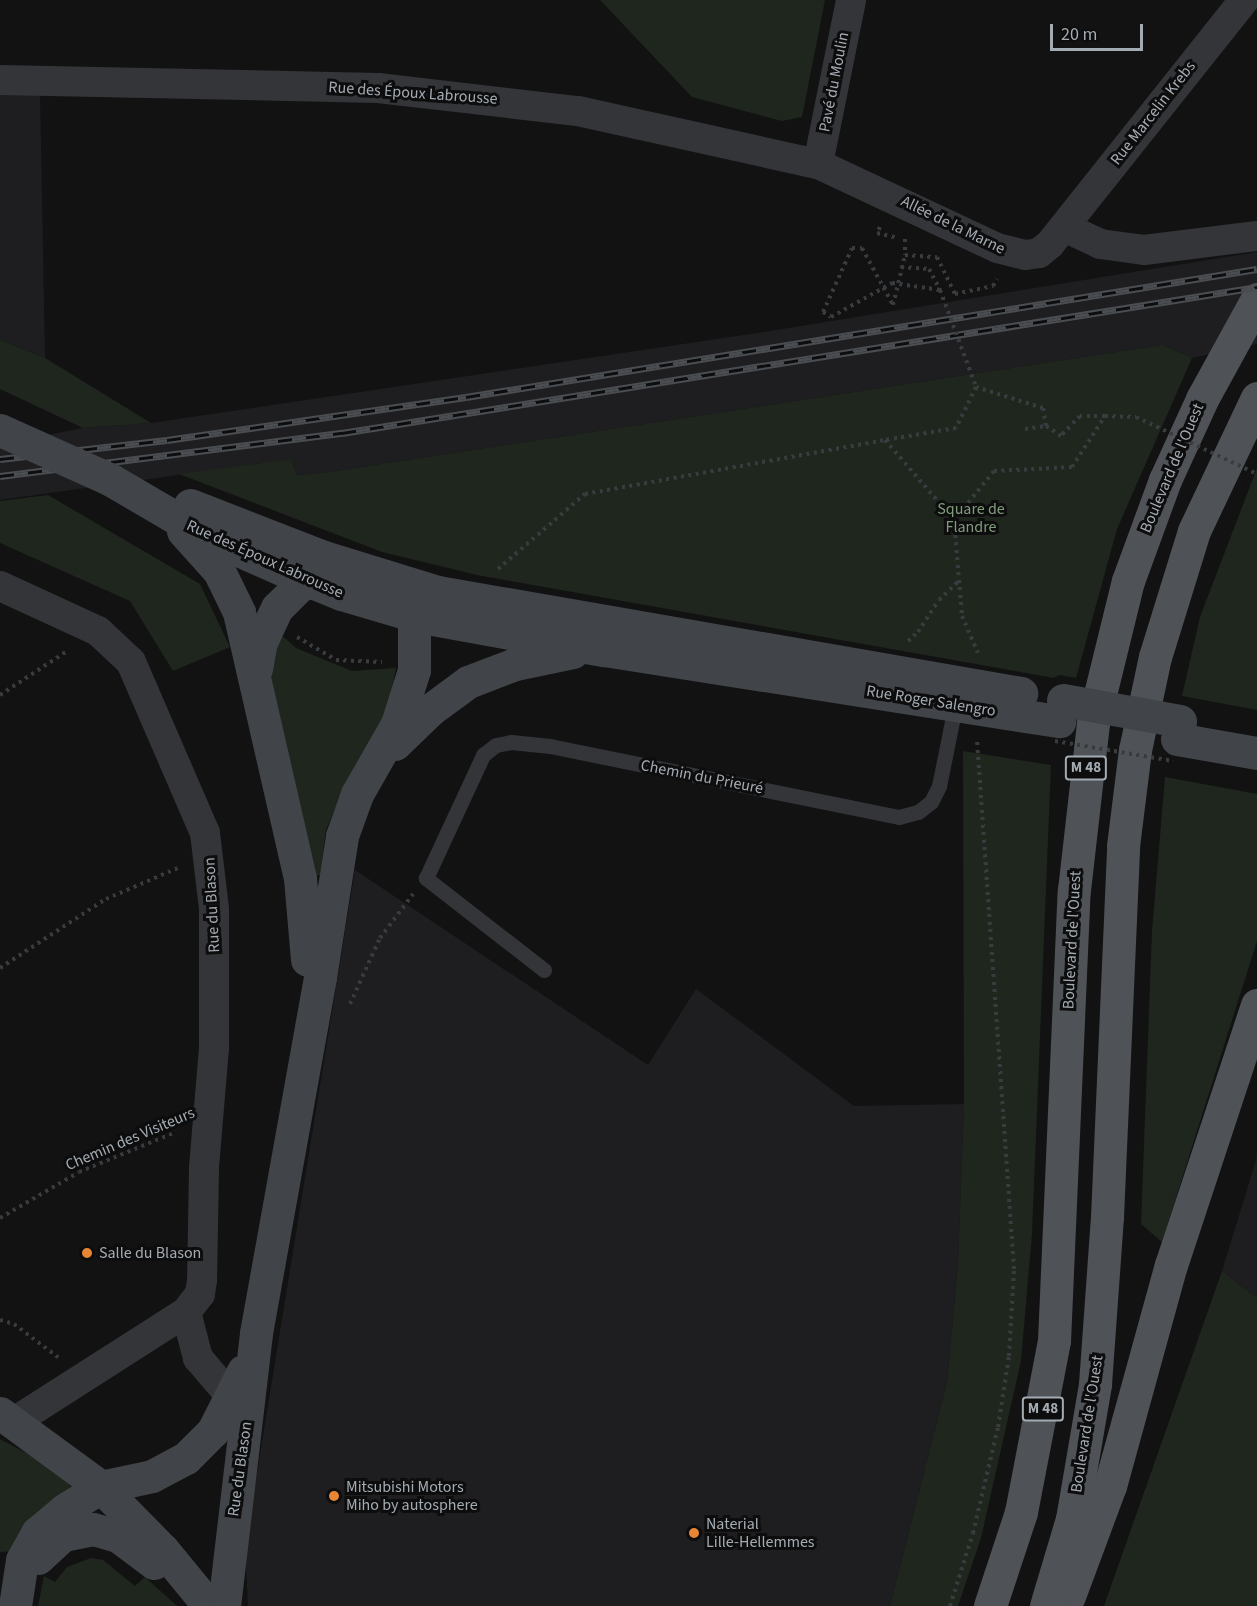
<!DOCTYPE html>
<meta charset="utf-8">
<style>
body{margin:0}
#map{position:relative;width:1257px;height:1606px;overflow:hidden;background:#121213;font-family:"Source Sans 3",sans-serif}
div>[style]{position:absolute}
.built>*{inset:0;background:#1e1e20}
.green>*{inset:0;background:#1f261e}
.path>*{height:4px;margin-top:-2px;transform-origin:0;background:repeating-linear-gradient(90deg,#393c3f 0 3px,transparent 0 7.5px)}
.service>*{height:15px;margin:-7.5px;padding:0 7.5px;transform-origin:7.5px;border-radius:7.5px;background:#333538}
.minor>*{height:30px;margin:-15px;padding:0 15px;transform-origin:15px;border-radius:15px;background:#333538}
.secondary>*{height:33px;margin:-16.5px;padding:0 16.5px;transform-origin:16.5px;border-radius:16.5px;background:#414448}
.primary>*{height:33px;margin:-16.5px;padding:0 16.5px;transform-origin:16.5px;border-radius:16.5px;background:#4f5257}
.rail>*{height:7px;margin-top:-3.5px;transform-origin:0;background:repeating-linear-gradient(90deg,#0d0d0e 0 14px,#4a4d51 0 28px);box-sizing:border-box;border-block:2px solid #4a4d51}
.path-bridge>*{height:4px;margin-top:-2px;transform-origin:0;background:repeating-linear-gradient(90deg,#393c3f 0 3px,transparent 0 7.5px)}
.secondary-bridge>*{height:33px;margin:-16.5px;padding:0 16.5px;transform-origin:16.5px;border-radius:16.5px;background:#414448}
.dots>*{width:16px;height:16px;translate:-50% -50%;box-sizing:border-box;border:3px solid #0d0d0e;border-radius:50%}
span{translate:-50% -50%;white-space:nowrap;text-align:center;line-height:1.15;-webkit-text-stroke:6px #0d0d0e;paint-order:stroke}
.shield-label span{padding:2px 4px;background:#0d0d0e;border:2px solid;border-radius:4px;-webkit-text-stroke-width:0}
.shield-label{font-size:15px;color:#a4acb3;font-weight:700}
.street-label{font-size:16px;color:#a4acb3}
.park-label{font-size:16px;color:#809d7b}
.poi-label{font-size:16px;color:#a4acb3}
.left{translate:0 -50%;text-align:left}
.scale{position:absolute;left:1050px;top:24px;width:93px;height:27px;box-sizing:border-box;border:3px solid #a4acb3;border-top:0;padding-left:8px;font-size:18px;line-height:21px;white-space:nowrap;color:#a4acb3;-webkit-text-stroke:4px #0d0d0e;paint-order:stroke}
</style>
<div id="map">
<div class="built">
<i style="clip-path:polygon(0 66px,40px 93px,45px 358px,0 340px)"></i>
<i style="clip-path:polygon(1257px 252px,1257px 344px,1192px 358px,1162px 345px,322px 473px,297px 475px,291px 459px,0 500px,0 444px,83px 428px,151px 423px,764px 332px)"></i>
<i style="clip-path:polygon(355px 870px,648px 1065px,696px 989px,854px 1106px,964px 1104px,958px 1264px,947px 1382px,890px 1606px,248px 1606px,245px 1547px)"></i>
<i style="clip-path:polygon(1257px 1157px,1257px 1298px,1222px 1271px)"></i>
</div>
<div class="green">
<i style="clip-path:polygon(600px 0,825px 0,802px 117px,782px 121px,692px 97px)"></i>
<i style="clip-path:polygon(0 340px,45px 358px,151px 423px,83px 428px,0 389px)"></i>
<i style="clip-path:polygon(1162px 345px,1192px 358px,1117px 529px,1076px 678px,1059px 675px,1054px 678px,477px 575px,382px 552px,179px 474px,291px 459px,297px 475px,322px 473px)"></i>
<i style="clip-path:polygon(1257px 468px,1257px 710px,1182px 696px,1200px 617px)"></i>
<i style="clip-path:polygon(48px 495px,200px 584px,230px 647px,173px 671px,130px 601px,0 543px,0 501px)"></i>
<i style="clip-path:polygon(278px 632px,296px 648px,352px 671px,396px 668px,387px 714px,345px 785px,326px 830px,320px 875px,311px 875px,267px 678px)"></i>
<i style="clip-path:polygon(963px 751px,1051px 765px,1032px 1234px,1021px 1361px,981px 1538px,958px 1606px,890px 1606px,947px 1382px,958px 1264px,964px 1104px)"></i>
<i style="clip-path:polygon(1165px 777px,1257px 794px,1257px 941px,1162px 1242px,1141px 1224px,1152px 931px)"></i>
<i style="clip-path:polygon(1222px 1271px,1257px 1298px,1257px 1606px,1104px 1606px)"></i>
<i style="clip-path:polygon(0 1439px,49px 1465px,73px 1488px,16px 1551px,0 1552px)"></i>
<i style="clip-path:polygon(91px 1558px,103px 1560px,135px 1586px,145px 1577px,177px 1606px,38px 1606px,44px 1576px,55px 1582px,67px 1567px)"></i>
</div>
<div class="path">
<i style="left:880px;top:227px;width:7px;rotate:117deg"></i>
<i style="left:877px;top:233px;width:22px;rotate:13deg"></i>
<i style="left:905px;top:239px;width:16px;rotate:90deg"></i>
<i style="left:901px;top:267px;width:28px;rotate:4deg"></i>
<i style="left:929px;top:269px;width:24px;rotate:62deg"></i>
<i style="left:823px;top:312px;width:70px;rotate:-65.6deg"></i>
<i style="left:852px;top:248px;width:10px"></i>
<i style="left:862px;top:248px;width:65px;rotate:61.5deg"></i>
<i style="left:893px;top:305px;width:51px;rotate:-76.5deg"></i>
<i style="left:905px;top:255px;width:32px;rotate:4deg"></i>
<i style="left:937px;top:257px;width:41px;rotate:64.1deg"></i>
<i style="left:955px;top:294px;width:39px;rotate:-12deg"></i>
<i style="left:993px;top:286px;width:8px;rotate:-60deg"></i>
<i style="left:1105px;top:416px;width:25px;rotate:180deg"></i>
<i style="left:1080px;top:416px;width:28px;rotate:134deg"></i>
<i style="left:1061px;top:436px;width:18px;rotate:-146deg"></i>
<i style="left:1046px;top:426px;width:18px;rotate:-99deg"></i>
<i style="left:1043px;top:408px;width:70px;rotate:-162.6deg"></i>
<i style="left:976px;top:387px;width:46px;rotate:116deg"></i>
<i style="left:956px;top:428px;width:72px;rotate:170.4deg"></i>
<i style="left:885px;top:440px;width:106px;rotate:49.2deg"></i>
<i style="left:954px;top:520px;width:63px;rotate:-50.8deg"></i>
<i style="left:994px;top:471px;width:78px;rotate:-2.9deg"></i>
<i style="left:1072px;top:467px;width:61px;rotate:-57.1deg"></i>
<i style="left:1105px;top:416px;width:31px;rotate:2deg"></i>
<i style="left:1025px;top:429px;width:21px;rotate:-8deg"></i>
<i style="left:954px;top:520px;width:96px;rotate:85.2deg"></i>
<i style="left:962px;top:616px;width:40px;rotate:66.6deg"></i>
<i style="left:498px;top:569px;width:115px;rotate:-40.8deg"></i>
<i style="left:585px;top:494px;width:305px;rotate:-10.2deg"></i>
<i style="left:297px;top:637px;width:45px;rotate:30.5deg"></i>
<i style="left:336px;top:660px;width:46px;rotate:2.5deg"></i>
<i style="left:908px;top:641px;width:13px;rotate:-42deg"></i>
<i style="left:918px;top:632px;width:38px;rotate:-57deg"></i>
<i style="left:939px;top:600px;width:30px;rotate:-44deg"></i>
<i style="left:0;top:695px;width:80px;rotate:-33.3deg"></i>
<i style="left:0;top:968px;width:126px;rotate:-33.1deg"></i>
<i style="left:106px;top:899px;width:78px;rotate:-23.3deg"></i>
<i style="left:350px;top:1004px;width:72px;rotate:-65.6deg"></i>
<i style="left:380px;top:938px;width:55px;rotate:-53.1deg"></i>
<i style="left:0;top:1218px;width:91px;rotate:-30.2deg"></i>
<i style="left:79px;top:1172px;width:105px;rotate:-22.4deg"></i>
<i style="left:0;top:1320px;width:15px;rotate:16deg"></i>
<i style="left:14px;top:1324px;width:56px;rotate:37.1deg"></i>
<i style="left:950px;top:1606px;width:77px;rotate:-72.5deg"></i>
<i style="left:973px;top:1533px;width:109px;rotate:-76.7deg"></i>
<i style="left:998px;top:1427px;width:72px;rotate:-81.2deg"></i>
<i style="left:1009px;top:1356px;width:87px;rotate:-86.7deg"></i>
<i style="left:1014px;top:1269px;width:530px;rotate:-94deg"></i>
</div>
<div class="service">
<i style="left:544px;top:970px;width:150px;rotate:-142.1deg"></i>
<i style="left:426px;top:878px;width:136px;rotate:-65.1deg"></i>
<i style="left:483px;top:755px;width:16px;rotate:-38deg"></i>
<i style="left:496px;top:745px;width:15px;rotate:-11deg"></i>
<i style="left:511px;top:742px;width:39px;rotate:6deg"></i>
<i style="left:550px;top:746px;width:356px;rotate:11.5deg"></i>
<i style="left:899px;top:817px;width:20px;rotate:-15deg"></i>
<i style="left:918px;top:812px;width:16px;rotate:-38deg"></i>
<i style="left:931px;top:802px;width:18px;rotate:-63deg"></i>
<i style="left:939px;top:786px;width:86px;rotate:-78.6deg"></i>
</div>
<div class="minor">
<i style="left:0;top:80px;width:378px;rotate:1.2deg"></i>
<i style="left:378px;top:88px;width:201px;rotate:6.6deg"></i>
<i style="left:578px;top:111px;width:246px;rotate:12.5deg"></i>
<i style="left:818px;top:164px;width:198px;rotate:25.1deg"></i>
<i style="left:997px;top:248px;width:29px;rotate:14deg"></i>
<i style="left:1025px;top:255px;width:14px;rotate:-8deg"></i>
<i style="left:1039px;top:253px;width:14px;rotate:-39deg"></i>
<i style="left:1050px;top:244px;width:312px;rotate:-51.5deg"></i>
<i style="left:818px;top:164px;width:167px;rotate:-78.6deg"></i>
<i style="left:1064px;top:227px;width:40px;rotate:25deg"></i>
<i style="left:1100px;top:244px;width:44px;rotate:7.8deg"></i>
<i style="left:1144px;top:250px;width:114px;rotate:-7.1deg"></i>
<i style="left:0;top:586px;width:108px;rotate:24.7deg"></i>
<i style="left:98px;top:631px;width:45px;rotate:43.2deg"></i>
<i style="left:131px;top:662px;width:186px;rotate:66.6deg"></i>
<i style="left:205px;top:833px;width:77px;rotate:83.2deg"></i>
<i style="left:214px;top:909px;width:139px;rotate:90deg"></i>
<i style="left:214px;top:1048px;width:120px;rotate:94.8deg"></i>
<i style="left:204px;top:1168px;width:112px;rotate:91deg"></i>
<i style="left:202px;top:1280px;width:14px;rotate:98deg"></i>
<i style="left:200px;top:1294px;width:23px;rotate:128deg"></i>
<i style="left:186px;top:1312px;width:48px;rotate:75.4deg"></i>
<i style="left:198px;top:1358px;width:52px;rotate:49.6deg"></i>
<i style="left:14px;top:1422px;width:204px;rotate:-32.6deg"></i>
</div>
<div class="secondary">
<i style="left:111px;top:480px;width:109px;rotate:30.3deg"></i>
<i style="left:205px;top:535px;width:95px;rotate:24.1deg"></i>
<i style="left:292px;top:574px;width:53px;rotate:22.2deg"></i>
<i style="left:341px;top:594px;width:78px;rotate:16.3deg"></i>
<i style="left:416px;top:616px;width:191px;rotate:10.3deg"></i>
<i style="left:604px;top:650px;width:461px;rotate:8.9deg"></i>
<i style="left:190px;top:505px;width:144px;rotate:21.2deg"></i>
<i style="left:324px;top:557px;width:119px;rotate:17.1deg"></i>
<i style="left:438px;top:592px;width:592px;rotate:9.83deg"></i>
<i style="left:183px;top:531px;width:54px;rotate:48deg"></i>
<i style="left:219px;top:571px;width:46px;rotate:64deg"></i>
<i style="left:239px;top:612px;width:273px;rotate:77.1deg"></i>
<i style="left:300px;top:878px;width:82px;rotate:85.1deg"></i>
<i style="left:256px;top:669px;width:27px;rotate:-80deg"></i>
<i style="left:261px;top:642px;width:38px;rotate:-65deg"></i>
<i style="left:277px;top:608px;width:31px;rotate:-45deg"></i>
<i style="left:299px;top:586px;width:28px;rotate:-23deg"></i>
<i style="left:1177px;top:739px;width:81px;rotate:9.9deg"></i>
<i style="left:395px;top:744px;width:49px;rotate:-44.2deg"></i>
<i style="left:430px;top:710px;width:47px;rotate:-36.4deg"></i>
<i style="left:468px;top:682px;width:50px;rotate:-21deg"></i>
<i style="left:515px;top:664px;width:59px;rotate:-11.7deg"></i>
<i style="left:0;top:1413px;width:125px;rotate:36.2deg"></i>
<i style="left:101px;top:1487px;width:88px;rotate:45.5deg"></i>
<i style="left:163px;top:1550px;width:72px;rotate:50.6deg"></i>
<i style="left:38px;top:1558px;width:34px;rotate:-43deg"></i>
<i style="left:63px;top:1535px;width:31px;rotate:-11deg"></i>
<i style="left:93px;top:1529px;width:26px;rotate:16deg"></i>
<i style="left:118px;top:1536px;width:45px;rotate:36.9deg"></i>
<i style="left:15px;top:1606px;width:47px;rotate:-81.3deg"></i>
<i style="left:22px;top:1560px;width:31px;rotate:-61deg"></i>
<i style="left:37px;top:1533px;width:35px;rotate:-40deg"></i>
<i style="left:64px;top:1510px;width:44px;rotate:-31.9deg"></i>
<i style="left:101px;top:1487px;width:52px;rotate:-12.2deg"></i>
<i style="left:152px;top:1476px;width:38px;rotate:-28deg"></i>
<i style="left:186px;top:1458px;width:38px;rotate:-45deg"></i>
<i style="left:213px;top:1431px;width:67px;rotate:-63.4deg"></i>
<i style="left:224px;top:1606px;width:275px;rotate:-83.3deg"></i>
<i style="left:256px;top:1333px;width:362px;rotate:-79.8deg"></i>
<i style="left:320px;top:977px;width:143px;rotate:-81.1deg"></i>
<i style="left:342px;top:836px;width:45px;rotate:-70.3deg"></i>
<i style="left:357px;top:794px;width:81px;rotate:-60.3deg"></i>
<i style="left:397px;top:724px;width:57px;rotate:-72.5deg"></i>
<i style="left:414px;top:670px;width:64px;rotate:-90deg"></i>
<i style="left:414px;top:606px;width:18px;rotate:-117deg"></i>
<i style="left:406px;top:590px;width:24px;rotate:-145deg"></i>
</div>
<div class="primary">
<i style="left:1069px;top:1596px;width:117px;rotate:-69.6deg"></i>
<i style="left:1110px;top:1486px;width:229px;rotate:-74.6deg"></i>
<i style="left:1171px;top:1265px;width:274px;rotate:-71.7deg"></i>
<i style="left:990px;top:1606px;width:99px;rotate:-71.7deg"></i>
<i style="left:1021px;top:1512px;width:174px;rotate:-79.1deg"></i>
<i style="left:1054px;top:1341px;width:451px;rotate:-87.5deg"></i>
<i style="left:1074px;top:890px;width:168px;rotate:-83.5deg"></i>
<i style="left:1093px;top:723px;width:146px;rotate:-76.2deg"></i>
<i style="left:1128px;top:581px;width:108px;rotate:-69.9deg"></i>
<i style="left:1165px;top:480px;width:89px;rotate:-65.4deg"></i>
<i style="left:1202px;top:399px;width:114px;rotate:-61.2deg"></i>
<i style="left:1046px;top:1606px;width:91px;rotate:-73.4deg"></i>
<i style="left:1072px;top:1519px;width:137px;rotate:-80.3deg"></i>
<i style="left:1095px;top:1384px;width:167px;rotate:-85.9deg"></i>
<i style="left:1107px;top:1217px;width:371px;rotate:-87.5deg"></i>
<i style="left:1123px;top:846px;width:97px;rotate:-82.9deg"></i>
<i style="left:1135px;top:750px;width:95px;rotate:-77.9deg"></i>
<i style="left:1155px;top:657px;width:132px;rotate:-72.8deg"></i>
<i style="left:1194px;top:531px;width:147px;rotate:-64.7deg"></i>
</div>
<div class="rail">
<i style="left:0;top:459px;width:168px;rotate:-6.5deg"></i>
<i style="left:167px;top:440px;width:302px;rotate:-8.2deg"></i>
<i style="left:466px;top:397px;width:801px;rotate:-9.19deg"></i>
<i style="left:0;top:476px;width:345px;rotate:-7.2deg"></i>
<i style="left:342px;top:433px;width:927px;rotate:-9.07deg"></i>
</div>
<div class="path-bridge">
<i style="left:823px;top:312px;width:9px;rotate:32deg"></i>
<i style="left:831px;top:317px;width:70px;rotate:-29.1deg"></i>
<i style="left:892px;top:283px;width:49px;rotate:8.3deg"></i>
<i style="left:940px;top:290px;width:103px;rotate:69.6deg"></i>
<i style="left:1136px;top:417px;width:134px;rotate:25.2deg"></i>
<i style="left:1055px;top:741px;width:120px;rotate:9.6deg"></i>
</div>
<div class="secondary-bridge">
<i style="left:0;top:430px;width:122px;rotate:24.2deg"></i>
<i style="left:1063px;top:700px;width:119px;rotate:10.2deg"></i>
</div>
<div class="dots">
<i style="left:87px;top:1253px;background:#e88635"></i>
<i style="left:334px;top:1496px;background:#e88635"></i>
<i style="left:694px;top:1533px;background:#e88635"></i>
</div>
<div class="shield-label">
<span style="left:1086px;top:768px">M 48</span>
<span style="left:1043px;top:1409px">M 48</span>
</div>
<div class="street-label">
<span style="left:834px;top:82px;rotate:-79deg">Pavé du Moulin</span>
<span style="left:413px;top:93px;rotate:4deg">Rue des Époux Labrousse</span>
<span style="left:1153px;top:113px;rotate:-52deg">Rue Marcelin Krebs</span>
<span style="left:953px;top:225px;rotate:26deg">Allée de la Marne</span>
<span style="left:1172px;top:468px;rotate:-67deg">Boulevard de l'Ouest</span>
<span style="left:265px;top:559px;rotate:24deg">Rue des Époux Labrousse</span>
<span style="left:931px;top:701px;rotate:9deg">Rue Roger Salengro</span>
<span style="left:702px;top:777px;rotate:11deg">Chemin du Prieuré</span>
<span style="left:212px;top:905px;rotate:-93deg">Rue du Blason</span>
<span style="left:1072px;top:940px;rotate:-87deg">Boulevard de l'Ouest</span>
<span style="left:130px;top:1139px;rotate:-23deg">Chemin des Visiteurs</span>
<span style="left:1087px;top:1424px;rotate:-81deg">Boulevard de l'Ouest</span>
<span style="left:240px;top:1469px;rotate:-82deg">Rue du Blason</span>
</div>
<div class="park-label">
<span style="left:971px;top:518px">Square de<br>Flandre</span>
</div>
<div class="poi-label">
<span class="left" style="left:99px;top:1253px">Salle du Blason</span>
<span class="left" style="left:346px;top:1496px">Mitsubishi Motors<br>Miho by autosphere</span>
<span class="left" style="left:706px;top:1533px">Naterial<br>Lille-Hellemmes</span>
</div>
<div class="scale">20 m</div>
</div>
